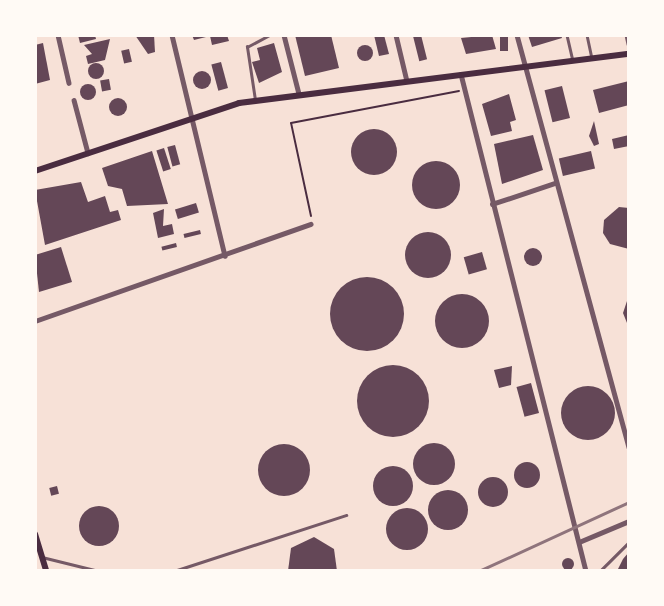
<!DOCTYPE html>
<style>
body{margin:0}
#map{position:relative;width:664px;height:606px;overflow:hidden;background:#f7e1d7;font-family:"IBM Plex Sans",sans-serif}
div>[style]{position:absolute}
.building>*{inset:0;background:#644757;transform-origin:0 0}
.round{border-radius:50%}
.path>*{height:2px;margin:-1px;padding:0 1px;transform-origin:1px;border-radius:1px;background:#4a2c40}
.service>*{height:2.5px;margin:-1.25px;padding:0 1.25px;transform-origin:1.25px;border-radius:1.25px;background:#755966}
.minor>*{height:4.5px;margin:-2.25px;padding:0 2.25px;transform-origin:2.25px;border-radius:2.25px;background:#755966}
.secondary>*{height:6px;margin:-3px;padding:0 3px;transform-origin:3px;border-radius:3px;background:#4a2c40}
.rail>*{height:2.5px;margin:-1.25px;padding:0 1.25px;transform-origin:1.25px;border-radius:1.25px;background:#8f747c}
span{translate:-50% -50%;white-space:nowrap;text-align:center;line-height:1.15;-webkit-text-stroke:5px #fffaf5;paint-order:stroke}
.frame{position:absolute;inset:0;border:37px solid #fffaf5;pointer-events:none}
</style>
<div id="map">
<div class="building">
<i style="clip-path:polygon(78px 35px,95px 35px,96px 39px,80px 43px)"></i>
<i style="clip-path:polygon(135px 35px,154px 35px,155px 52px,148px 54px)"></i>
<i style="clip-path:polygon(192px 35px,227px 35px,229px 41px,212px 45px,210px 36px,194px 40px)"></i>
<i style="clip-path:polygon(295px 35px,331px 35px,339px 68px,305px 76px)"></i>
<i style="clip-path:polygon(374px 35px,384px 35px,389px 54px,379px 56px)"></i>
<i style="left:421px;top:35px;width:25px;height:8px;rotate:76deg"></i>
<i style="clip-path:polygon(492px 35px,496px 49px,466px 54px,461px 38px)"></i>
<i style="left:500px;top:35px;width:8px;height:16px"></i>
<i style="clip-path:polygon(528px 35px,561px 35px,562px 38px,532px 47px)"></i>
<i style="clip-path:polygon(110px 39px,105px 60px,88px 64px,86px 56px,92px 54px,84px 45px)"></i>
<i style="clip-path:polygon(43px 43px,50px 80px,35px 84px,35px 45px)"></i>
<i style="clip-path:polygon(274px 43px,282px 72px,259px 83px,252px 62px,260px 60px,257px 48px)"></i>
<i class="round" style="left:357px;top:45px;width:16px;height:16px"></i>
<i style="left:129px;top:49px;width:13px;height:8px;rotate:77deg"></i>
<i style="left:221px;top:62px;width:27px;height:10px;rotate:75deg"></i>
<i class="round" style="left:88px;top:63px;width:16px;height:16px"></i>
<i class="round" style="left:193px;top:71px;width:18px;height:18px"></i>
<i style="left:109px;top:79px;width:11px;height:9px;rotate:80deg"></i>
<i style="clip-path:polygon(629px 81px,629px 105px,599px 113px,593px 90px)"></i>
<i class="round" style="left:80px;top:84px;width:16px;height:16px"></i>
<i style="left:562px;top:86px;width:33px;height:18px;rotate:76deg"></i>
<i style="clip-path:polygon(509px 94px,516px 120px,510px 122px,512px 131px,491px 136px,482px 104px)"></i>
<i class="round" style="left:109px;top:98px;width:18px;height:18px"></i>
<i style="clip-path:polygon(594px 121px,599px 144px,594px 146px,589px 136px)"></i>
<i class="round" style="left:351px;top:129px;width:46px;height:46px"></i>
<i style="clip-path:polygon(533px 135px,543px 170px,502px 184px,494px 144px)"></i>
<i style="clip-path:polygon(629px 135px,629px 146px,614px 149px,612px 139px)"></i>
<i style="left:175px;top:145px;width:20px;height:8px;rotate:75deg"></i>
<i style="left:164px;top:148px;width:22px;height:8px;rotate:72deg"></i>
<i style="clip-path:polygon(152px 151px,168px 204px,127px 206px,122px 189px,108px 186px,102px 168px)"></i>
<i style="left:591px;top:151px;width:18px;height:33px;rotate:77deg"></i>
<i class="round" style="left:412px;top:161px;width:48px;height:48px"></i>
<i style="clip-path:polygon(81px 182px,88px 202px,105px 196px,110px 212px,118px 210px,121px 220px,45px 245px,35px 190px)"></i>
<i style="left:196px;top:203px;width:10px;height:22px;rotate:73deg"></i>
<i style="clip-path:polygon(619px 207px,629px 208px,629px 249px,610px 244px,603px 233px,604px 220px)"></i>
<i style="clip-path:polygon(164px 209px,163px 226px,172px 224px,174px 234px,158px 238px,153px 213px)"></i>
<i style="left:200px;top:230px;width:4px;height:17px;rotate:76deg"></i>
<i class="round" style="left:405px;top:232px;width:46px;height:46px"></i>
<i style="left:176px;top:243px;width:4px;height:15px;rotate:76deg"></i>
<i style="clip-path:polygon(61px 247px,72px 282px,39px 292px,35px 255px)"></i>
<i class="round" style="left:524px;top:248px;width:18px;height:18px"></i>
<i style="left:482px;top:252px;width:18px;height:19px;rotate:74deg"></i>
<i class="round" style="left:330px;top:277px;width:74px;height:74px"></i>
<i class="round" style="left:435px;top:294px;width:54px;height:54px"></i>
<i style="clip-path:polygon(629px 295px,629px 328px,623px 313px)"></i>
<i class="round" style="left:357px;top:365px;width:72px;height:72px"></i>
<i style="clip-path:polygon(512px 366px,511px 385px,499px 388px,494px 370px)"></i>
<i style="left:531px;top:383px;width:31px;height:15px;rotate:75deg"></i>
<i class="round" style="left:561px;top:386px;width:54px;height:54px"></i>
<i class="round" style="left:413px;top:443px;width:42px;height:42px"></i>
<i class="round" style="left:258px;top:444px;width:52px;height:52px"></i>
<i class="round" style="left:514px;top:462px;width:26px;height:26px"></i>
<i class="round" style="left:373px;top:466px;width:40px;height:40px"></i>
<i class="round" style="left:478px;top:477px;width:30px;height:30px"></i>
<i style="left:57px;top:486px;width:8px;height:8px;rotate:76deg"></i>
<i class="round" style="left:428px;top:490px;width:40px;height:40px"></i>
<i class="round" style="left:79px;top:506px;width:40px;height:40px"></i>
<i class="round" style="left:386px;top:508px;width:42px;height:42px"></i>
<i style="clip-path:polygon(314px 537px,334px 549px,337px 571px,288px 571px,291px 548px)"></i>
<i style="clip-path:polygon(629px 552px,629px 571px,617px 571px,623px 559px)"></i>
<i class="round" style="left:562px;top:558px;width:12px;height:12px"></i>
</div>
<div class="path">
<i style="left:311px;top:216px;width:95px;rotate:-102.1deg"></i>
<i style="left:291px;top:123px;width:171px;rotate:-10.8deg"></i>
</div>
<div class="service">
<i style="left:567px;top:35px;width:26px;rotate:77deg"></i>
<i style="left:587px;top:35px;width:24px;rotate:78deg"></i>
<i style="left:255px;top:100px;width:54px;rotate:-98.6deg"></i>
<i style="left:247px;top:47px;width:26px;rotate:-28deg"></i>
<i style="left:42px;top:557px;width:59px;rotate:13.8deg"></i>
<i style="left:174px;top:571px;width:181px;rotate:-18deg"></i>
<i style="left:600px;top:571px;width:41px;rotate:-45deg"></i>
</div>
<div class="minor">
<i style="left:58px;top:35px;width:49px;rotate:77.1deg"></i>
<i style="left:172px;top:35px;width:227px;rotate:76.5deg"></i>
<i style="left:284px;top:35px;width:61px;rotate:75.7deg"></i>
<i style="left:396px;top:35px;width:47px;rotate:76.6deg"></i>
<i style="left:517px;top:35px;width:427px;rotate:74.8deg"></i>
<i style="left:627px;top:35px;width:9px;rotate:77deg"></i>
<i style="left:461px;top:74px;width:512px;rotate:75.88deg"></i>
<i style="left:74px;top:100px;width:55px;rotate:75.2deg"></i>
<i style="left:492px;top:204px;width:66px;rotate:-18.4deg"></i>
<i style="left:35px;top:321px;width:292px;rotate:-19.4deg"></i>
<i style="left:579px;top:542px;width:54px;rotate:-22.8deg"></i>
</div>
<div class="secondary">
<i style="left:35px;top:171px;width:215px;rotate:-18.4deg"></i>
<i style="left:239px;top:103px;width:393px;rotate:-7.2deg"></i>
<i style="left:35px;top:534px;width:39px;rotate:73deg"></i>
</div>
<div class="rail">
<i style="left:479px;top:571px;width:165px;rotate:-24.7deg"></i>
</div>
<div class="frame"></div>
</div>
